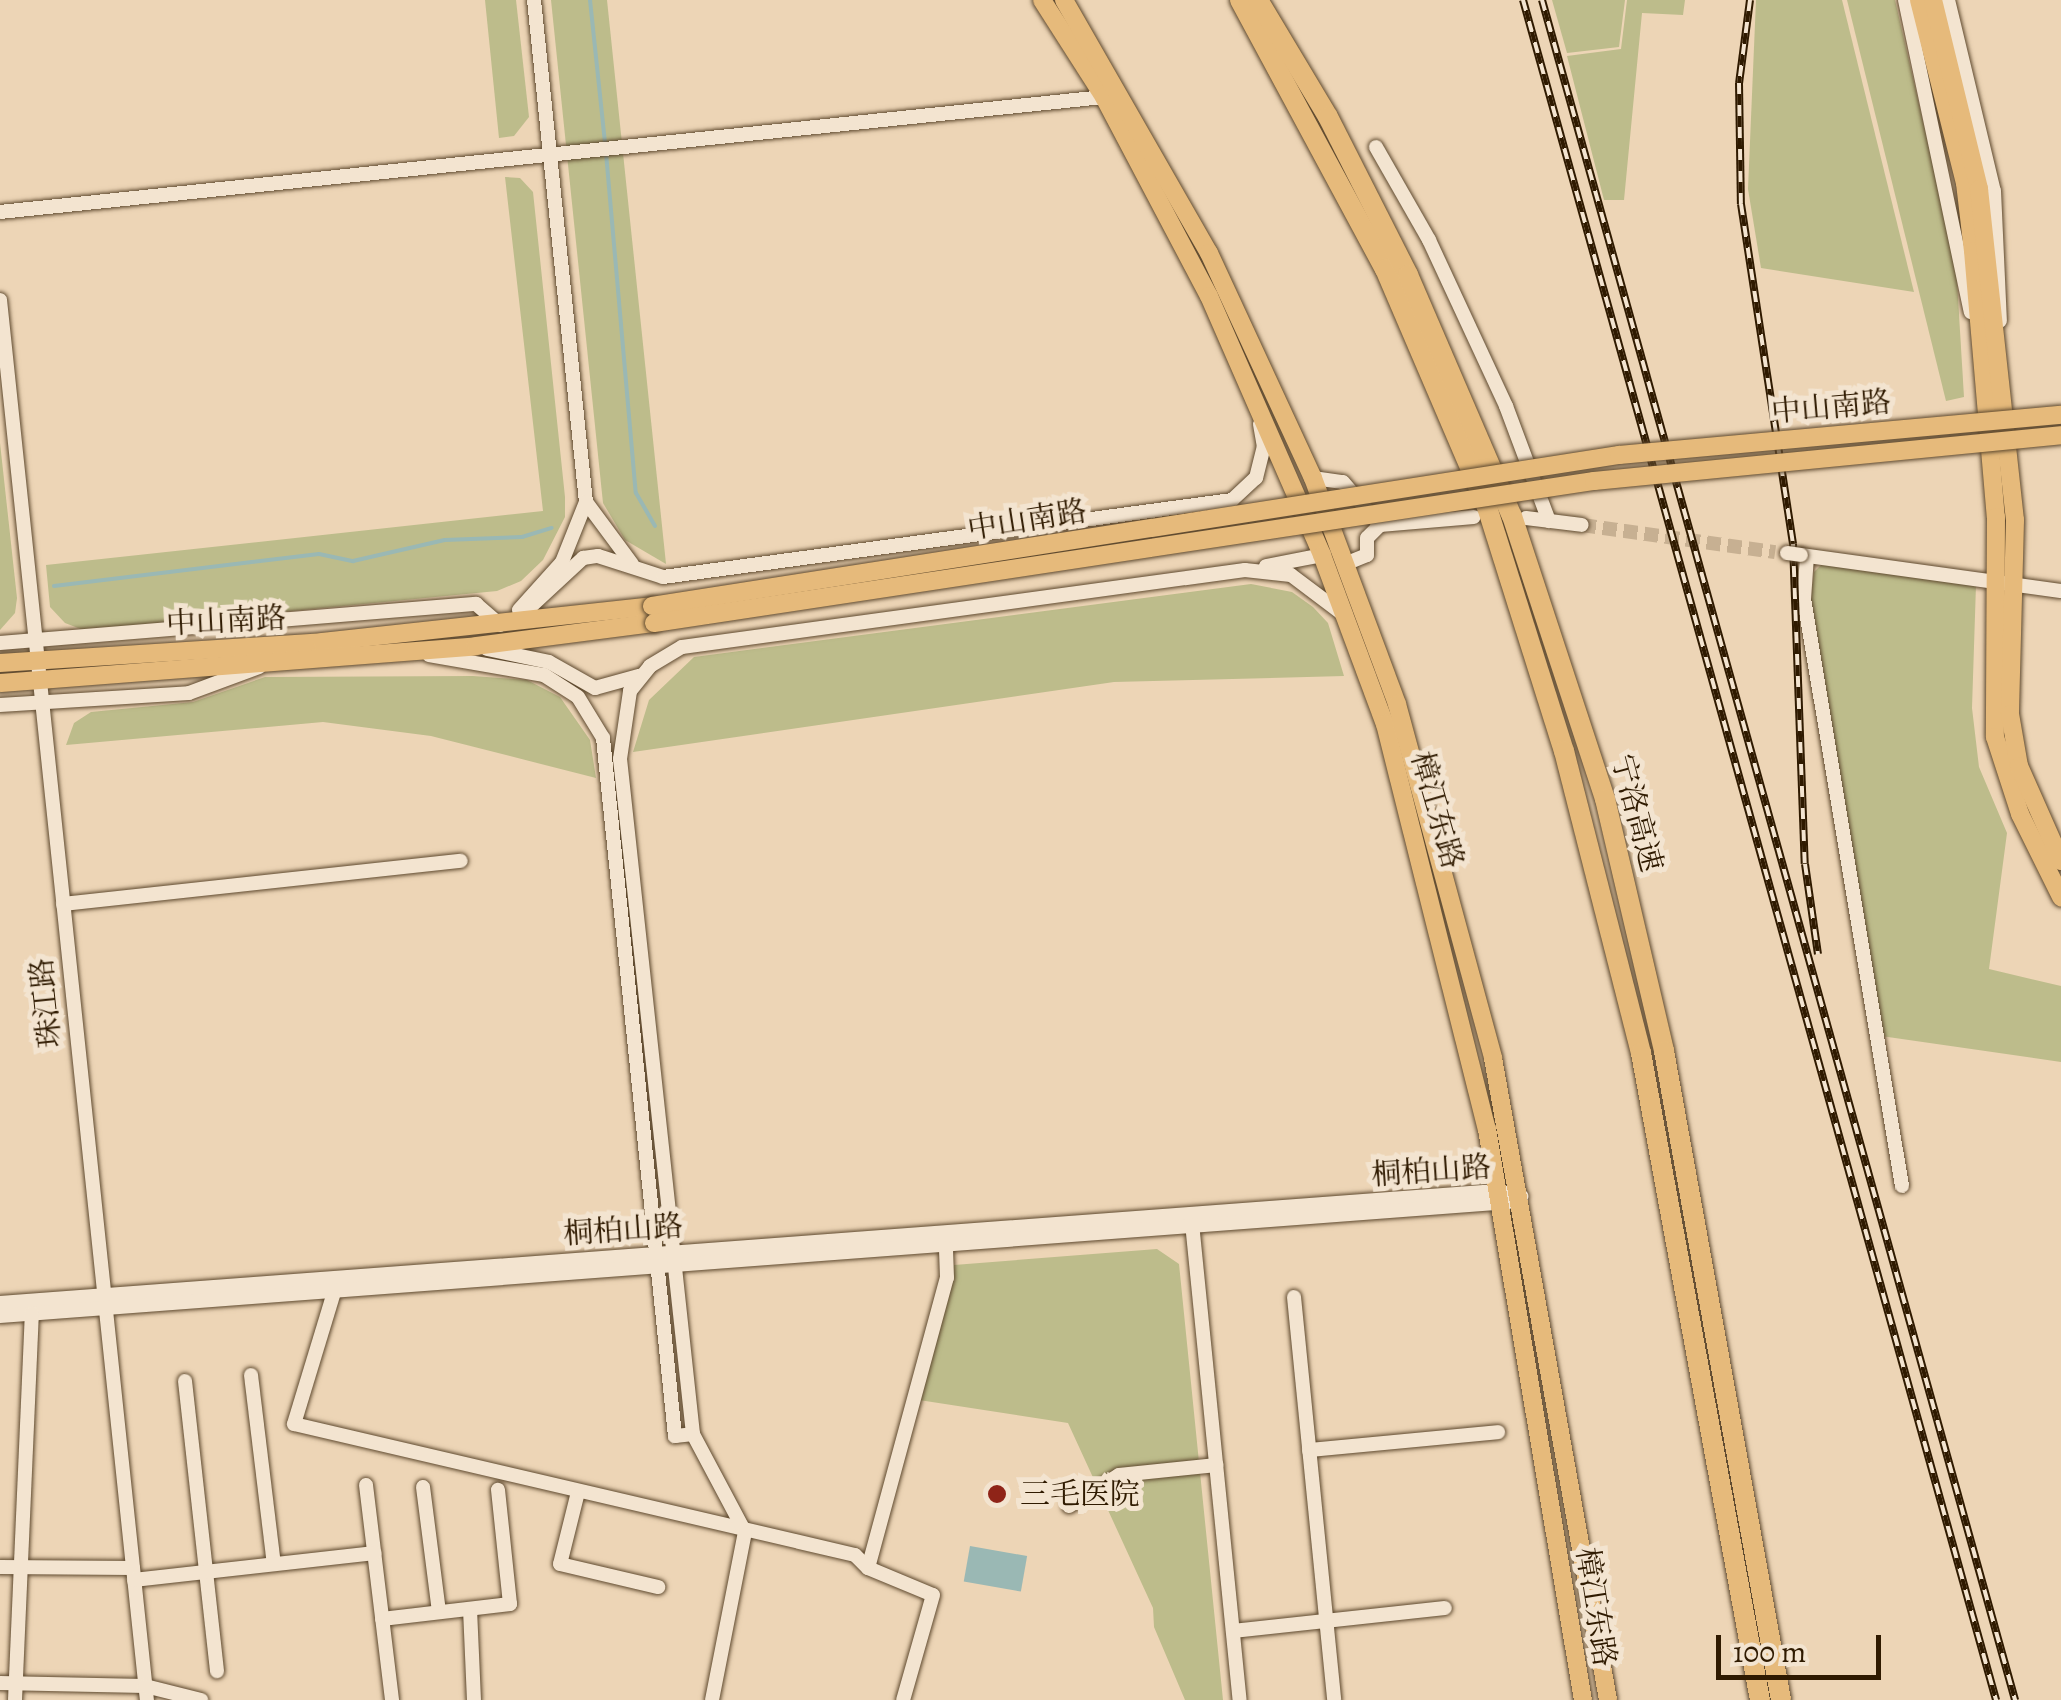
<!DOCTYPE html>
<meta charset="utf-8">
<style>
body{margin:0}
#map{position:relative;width:2061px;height:1700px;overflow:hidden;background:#edd5b6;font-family:Alegreya,"Noto Serif SC",serif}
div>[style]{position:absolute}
.green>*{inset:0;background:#bdbc8b}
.water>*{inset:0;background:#9ab8b4;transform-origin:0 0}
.stream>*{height:4px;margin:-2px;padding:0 2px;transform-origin:2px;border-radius:2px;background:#9ab8b4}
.minor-tunnel>*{height:14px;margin-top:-7px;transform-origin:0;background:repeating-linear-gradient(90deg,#c7b092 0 14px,transparent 0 21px)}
.roads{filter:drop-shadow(0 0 2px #5e492e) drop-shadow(0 0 2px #5e492e)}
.minor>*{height:14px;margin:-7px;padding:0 7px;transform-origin:7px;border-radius:7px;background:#f3e4d0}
.major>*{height:18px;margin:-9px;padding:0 9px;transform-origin:9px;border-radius:9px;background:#e6ba7b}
.highway>*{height:20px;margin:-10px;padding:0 10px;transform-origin:10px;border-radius:10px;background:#e6ba7b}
.rail>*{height:8px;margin-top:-4px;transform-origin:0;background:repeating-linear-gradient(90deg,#f3e4d0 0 11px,#2f1a00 0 22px);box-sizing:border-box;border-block:2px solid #2f1a00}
.bridges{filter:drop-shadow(0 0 2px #5e492e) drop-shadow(0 0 2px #5e492e)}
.minor-bridge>*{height:14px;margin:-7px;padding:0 7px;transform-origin:7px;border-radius:7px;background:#f3e4d0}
.major-bridge>*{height:18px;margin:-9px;padding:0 9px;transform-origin:9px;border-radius:9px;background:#e6ba7b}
.dots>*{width:28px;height:28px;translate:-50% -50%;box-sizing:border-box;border:5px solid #f3e4d0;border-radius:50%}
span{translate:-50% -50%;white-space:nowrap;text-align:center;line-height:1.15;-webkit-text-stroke:10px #f3e4d0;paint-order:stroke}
.street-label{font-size:30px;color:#2f1a00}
.poi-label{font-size:30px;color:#2f1a00}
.left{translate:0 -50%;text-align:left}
.scale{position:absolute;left:1716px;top:1635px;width:165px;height:45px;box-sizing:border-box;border:5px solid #2f1a00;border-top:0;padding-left:12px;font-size:30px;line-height:35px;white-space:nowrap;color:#2f1a00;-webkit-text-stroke:8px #f3e4d0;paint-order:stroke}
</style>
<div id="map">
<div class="green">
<i style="clip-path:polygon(485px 0,516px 0,529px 117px,514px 136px,499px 138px)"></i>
<i style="clip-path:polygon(551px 0,607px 0,666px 564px,625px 540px,603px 503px)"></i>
<i style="clip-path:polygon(1552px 0,1625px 0,1619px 47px,1567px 53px)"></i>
<i style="clip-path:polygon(1627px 0,1685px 0,1683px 15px,1642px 13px,1624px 200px,1604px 200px,1567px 56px,1621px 49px)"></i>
<i style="clip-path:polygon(1756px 0,1842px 0,1914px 292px,1761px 268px,1748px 189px)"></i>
<i style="clip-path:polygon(1847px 0,1895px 0,1956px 265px,1964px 397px,1946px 401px)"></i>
<i style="clip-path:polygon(505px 177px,520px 178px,533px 192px,565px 497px,565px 517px,543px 560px,521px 581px,497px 591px,86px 631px,65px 623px,50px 607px,46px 565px,543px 511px)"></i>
<i style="clip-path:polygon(0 443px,17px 598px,15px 613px,0 630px)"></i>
<i style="clip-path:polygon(1823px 563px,1976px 585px,1972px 708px,1979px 767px,2007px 833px,1989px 969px,2061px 986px,2061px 1062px,1881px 1036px,1810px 605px,1814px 572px)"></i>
<i style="clip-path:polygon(1251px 584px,1292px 592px,1313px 607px,1328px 623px,1344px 676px,1114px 682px,633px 752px,649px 700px,694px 657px)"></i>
<i style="clip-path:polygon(473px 676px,527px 680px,560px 697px,590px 740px,596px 778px,431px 736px,323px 722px,66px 745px,74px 723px,91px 712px,193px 702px,265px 677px)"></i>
<i style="clip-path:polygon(1157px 1249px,1179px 1264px,1223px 1700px,1185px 1700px,1154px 1627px,1153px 1608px,1068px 1423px,919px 1400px,954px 1265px)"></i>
</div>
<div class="water">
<i style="left:970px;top:1546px;width:58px;height:36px;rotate:10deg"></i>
</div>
<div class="stream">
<i style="left:590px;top:0;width:144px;rotate:84deg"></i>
<i style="left:606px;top:153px;width:341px;rotate:85deg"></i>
<i style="left:636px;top:493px;width:38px;rotate:60deg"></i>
<i style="left:54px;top:586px;width:267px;rotate:-6.9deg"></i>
<i style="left:319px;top:554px;width:35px;rotate:12deg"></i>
<i style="left:353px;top:561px;width:94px;rotate:-12.9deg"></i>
<i style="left:445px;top:540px;width:77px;rotate:-2.2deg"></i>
<i style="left:522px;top:537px;width:31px;rotate:-17deg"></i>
</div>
<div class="minor-tunnel">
<i style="left:1582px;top:525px;width:195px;rotate:8deg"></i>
</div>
<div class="roads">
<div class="minor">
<i style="left:534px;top:0;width:505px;rotate:84.09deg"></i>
<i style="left:1905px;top:0;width:319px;rotate:78.1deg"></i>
<i style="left:1948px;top:0;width:196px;rotate:76.5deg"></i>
<i style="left:1994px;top:191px;width:130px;rotate:87.4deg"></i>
<i style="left:1376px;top:147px;width:107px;rotate:60.3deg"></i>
<i style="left:1429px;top:240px;width:183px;rotate:65.1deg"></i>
<i style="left:1506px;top:406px;width:123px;rotate:69.5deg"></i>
<i style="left:0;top:212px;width:1110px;rotate:-5.95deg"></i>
<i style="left:0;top:300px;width:1408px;rotate:84.01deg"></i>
<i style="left:1313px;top:478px;width:30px;rotate:8deg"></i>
<i style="left:1343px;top:482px;width:57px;rotate:49.3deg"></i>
<i style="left:1380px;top:525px;width:18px;rotate:135deg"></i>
<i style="left:1367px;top:538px;width:17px;rotate:90deg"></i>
<i style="left:1367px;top:555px;width:24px;rotate:158deg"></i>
<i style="left:1526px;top:518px;width:56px;rotate:7.1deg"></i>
<i style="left:1380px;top:525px;width:94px;rotate:-4.9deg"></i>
<i style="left:1801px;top:555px;width:262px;rotate:7.9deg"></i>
<i style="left:1807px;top:556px;width:43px;rotate:94deg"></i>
<i style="left:1804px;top:599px;width:595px;rotate:80.52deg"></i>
<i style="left:1266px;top:566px;width:57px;rotate:-11.1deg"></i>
<i style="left:519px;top:610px;width:64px;rotate:-48.1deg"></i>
<i style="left:562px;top:562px;width:65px;rotate:-68.2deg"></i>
<i style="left:586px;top:502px;width:77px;rotate:53.4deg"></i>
<i style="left:515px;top:621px;width:93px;rotate:-42.8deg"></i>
<i style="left:583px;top:558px;width:15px;rotate:-8deg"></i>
<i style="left:598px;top:556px;width:68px;rotate:17.9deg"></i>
<i style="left:663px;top:577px;width:574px;rotate:-7.71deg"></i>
<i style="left:1232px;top:500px;width:33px;rotate:-43deg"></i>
<i style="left:1256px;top:478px;width:32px;rotate:-76deg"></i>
<i style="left:1264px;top:447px;width:23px;rotate:-100deg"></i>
<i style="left:0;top:643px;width:478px;rotate:-4.7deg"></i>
<i style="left:476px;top:604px;width:32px;rotate:41deg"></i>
<i style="left:487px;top:649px;width:63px;rotate:11.8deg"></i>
<i style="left:549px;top:662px;width:53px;rotate:29.5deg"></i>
<i style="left:595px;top:688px;width:46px;rotate:-15.3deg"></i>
<i style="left:429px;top:655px;width:117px;rotate:9.9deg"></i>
<i style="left:544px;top:675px;width:40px;rotate:32.9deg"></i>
<i style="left:578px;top:697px;width:48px;rotate:58.6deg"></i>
<i style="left:603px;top:738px;width:702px;rotate:84.11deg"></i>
<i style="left:675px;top:1436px;width:18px;rotate:-6deg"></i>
<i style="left:0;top:705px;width:189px;rotate:-3.6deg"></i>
<i style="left:189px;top:693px;width:75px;rotate:-20.4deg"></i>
<i style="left:63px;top:904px;width:400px;rotate:-6.2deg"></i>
<i style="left:1192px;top:1223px;width:479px;rotate:84.3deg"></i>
<i style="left:335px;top:1289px;width:141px;rotate:106.9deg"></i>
<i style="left:294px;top:1424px;width:576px;rotate:13.14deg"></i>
<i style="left:855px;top:1555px;width:18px;rotate:45deg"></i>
<i style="left:868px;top:1568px;width:70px;rotate:22.6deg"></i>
<i style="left:933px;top:1595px;width:109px;rotate:105.9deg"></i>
<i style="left:1294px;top:1297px;width:405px;rotate:84.3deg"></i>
<i style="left:0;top:1303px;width:1501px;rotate:-4.28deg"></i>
<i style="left:1497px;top:1191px;width:25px;rotate:12deg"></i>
<i style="left:0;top:1316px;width:1513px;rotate:-4.32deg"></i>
<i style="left:251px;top:1375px;width:190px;rotate:83.1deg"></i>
<i style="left:185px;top:1381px;width:292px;rotate:83.7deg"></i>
<i style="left:1309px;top:1450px;width:190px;rotate:-5.4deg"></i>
<i style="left:366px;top:1485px;width:217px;rotate:83.1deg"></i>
<i style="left:423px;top:1487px;width:126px;rotate:82.7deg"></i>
<i style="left:578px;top:1492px;width:74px;rotate:104deg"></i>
<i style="left:560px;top:1564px;width:101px;rotate:13.2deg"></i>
<i style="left:1069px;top:1506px;width:59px;rotate:-31.8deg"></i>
<i style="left:1119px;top:1475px;width:98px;rotate:-5.9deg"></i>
<i style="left:0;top:1567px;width:133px;rotate:0.4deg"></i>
<i style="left:868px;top:1568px;width:301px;rotate:-74.8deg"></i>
<i style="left:947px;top:1278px;width:30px;rotate:-92deg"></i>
<i style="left:134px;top:1580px;width:242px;rotate:-6.4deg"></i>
<i style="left:470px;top:1609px;width:91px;rotate:87.5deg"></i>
<i style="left:382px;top:1619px;width:129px;rotate:-6.7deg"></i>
<i style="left:510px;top:1604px;width:115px;rotate:-96deg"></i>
<i style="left:1233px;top:1631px;width:213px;rotate:-6.2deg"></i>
<i style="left:0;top:1683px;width:145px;rotate:1.2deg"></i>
<i style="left:145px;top:1686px;width:58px;rotate:14deg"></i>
<i style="left:15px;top:1700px;width:387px;rotate:-87.5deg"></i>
<i style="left:712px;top:1700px;width:171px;rotate:-78.9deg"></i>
<i style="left:745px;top:1532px;width:111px;rotate:-118deg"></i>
<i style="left:693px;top:1434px;width:679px;rotate:-96.17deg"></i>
<i style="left:620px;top:759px;width:69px;rotate:-81.6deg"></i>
<i style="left:630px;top:691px;width:32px;rotate:-51deg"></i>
<i style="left:650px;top:666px;width:37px;rotate:-31deg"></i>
<i style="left:682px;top:647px;width:568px;rotate:-7.79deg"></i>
<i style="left:1245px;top:570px;width:46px;rotate:6.2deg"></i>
<i style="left:1291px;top:575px;width:65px;rotate:36.9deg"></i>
</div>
<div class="major">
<i style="left:1042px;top:0;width:115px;rotate:57.4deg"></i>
<i style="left:1104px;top:97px;width:225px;rotate:62.2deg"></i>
<i style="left:1209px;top:296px;width:283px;rotate:66.4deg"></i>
<i style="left:1322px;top:555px;width:180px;rotate:69.6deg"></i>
<i style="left:1385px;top:724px;width:418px;rotate:75.9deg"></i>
<i style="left:1487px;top:1129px;width:579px;rotate:80.46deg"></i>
<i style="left:1064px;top:0;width:292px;rotate:60.2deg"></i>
<i style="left:1209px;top:253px;width:248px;rotate:65.2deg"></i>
<i style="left:1313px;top:478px;width:241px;rotate:69.6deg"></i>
<i style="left:1397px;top:704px;width:367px;rotate:74.8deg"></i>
<i style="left:1493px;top:1058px;width:652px;rotate:79.84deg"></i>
<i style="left:1919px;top:0;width:189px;rotate:75.9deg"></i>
<i style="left:1965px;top:183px;width:68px;rotate:83.3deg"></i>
<i style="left:1973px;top:251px;width:267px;rotate:85.1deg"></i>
<i style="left:1996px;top:517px;width:220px;rotate:90.3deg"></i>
<i style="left:1995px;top:737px;width:81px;rotate:72deg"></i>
<i style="left:2020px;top:814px;width:93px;rotate:63.7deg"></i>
<i style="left:1933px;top:0;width:195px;rotate:76.3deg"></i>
<i style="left:1979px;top:189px;width:333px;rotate:83.8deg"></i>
<i style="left:2015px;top:520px;width:194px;rotate:91.5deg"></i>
<i style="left:2010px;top:714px;width:53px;rotate:80.2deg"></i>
<i style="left:2019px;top:766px;width:104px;rotate:66.1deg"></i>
<i style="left:0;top:663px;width:323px;rotate:-3.7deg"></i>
<i style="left:322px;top:642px;width:332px;rotate:-6.2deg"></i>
<i style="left:0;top:683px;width:477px;rotate:-4.4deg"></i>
<i style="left:476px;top:646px;width:179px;rotate:-7.4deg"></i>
</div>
<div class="highway">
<i style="left:1240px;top:0;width:306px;rotate:61.7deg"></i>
<i style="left:1385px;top:269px;width:259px;rotate:66.8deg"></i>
<i style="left:1487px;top:507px;width:256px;rotate:72.5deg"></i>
<i style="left:1564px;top:751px;width:312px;rotate:75.7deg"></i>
<i style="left:1641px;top:1053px;width:658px;rotate:79.58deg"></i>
<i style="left:1258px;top:0;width:136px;rotate:59.1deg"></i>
<i style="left:1328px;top:117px;width:177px;rotate:63.1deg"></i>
<i style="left:1408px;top:275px;width:262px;rotate:66.7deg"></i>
<i style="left:1512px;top:516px;width:298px;rotate:71.8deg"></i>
<i style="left:1605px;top:799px;width:259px;rotate:76.8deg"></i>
<i style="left:1664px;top:1051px;width:659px;rotate:79.78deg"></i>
</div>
</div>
<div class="rail">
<i style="left:1523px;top:0;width:1765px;rotate:74.45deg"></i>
<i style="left:1542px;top:0;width:1765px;rotate:74.45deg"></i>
<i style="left:1750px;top:0;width:84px;rotate:97.5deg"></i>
<i style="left:1739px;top:83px;width:121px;rotate:89.1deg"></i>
<i style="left:1741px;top:204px;width:344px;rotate:81.3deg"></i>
<i style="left:1793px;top:544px;width:320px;rotate:87.9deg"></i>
<i style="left:1805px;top:864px;width:91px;rotate:81.8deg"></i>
</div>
<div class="bridges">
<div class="minor-bridge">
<i style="left:1787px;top:553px;width:14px;rotate:8deg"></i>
</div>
<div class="major-bridge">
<i style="left:652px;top:606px;width:979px;rotate:-8.88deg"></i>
<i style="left:1619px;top:455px;width:444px;rotate:-5.2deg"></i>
<i style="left:654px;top:623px;width:951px;rotate:-8.59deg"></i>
<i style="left:1594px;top:481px;width:469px;rotate:-5.6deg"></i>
</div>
</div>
<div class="dots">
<i style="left:997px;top:1494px;background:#8f2418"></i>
</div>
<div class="street-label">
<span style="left:1831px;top:407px;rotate:-5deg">中山南路</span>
<span style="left:1027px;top:520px;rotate:-9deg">中山南路</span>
<span style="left:226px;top:621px;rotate:-3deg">中山南路</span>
<span style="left:1437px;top:810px;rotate:74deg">樟江东路</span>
<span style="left:1637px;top:813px;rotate:75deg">宁洛高速</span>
<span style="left:46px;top:1003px;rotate:-96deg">珠江路</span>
<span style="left:1431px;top:1171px;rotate:-4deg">桐柏山路</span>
<span style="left:623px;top:1230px;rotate:-4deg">桐柏山路</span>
<span style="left:1596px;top:1607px;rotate:81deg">樟江东路</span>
</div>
<div class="poi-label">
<span class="left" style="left:1020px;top:1494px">三毛医院</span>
</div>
<div class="scale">100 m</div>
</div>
